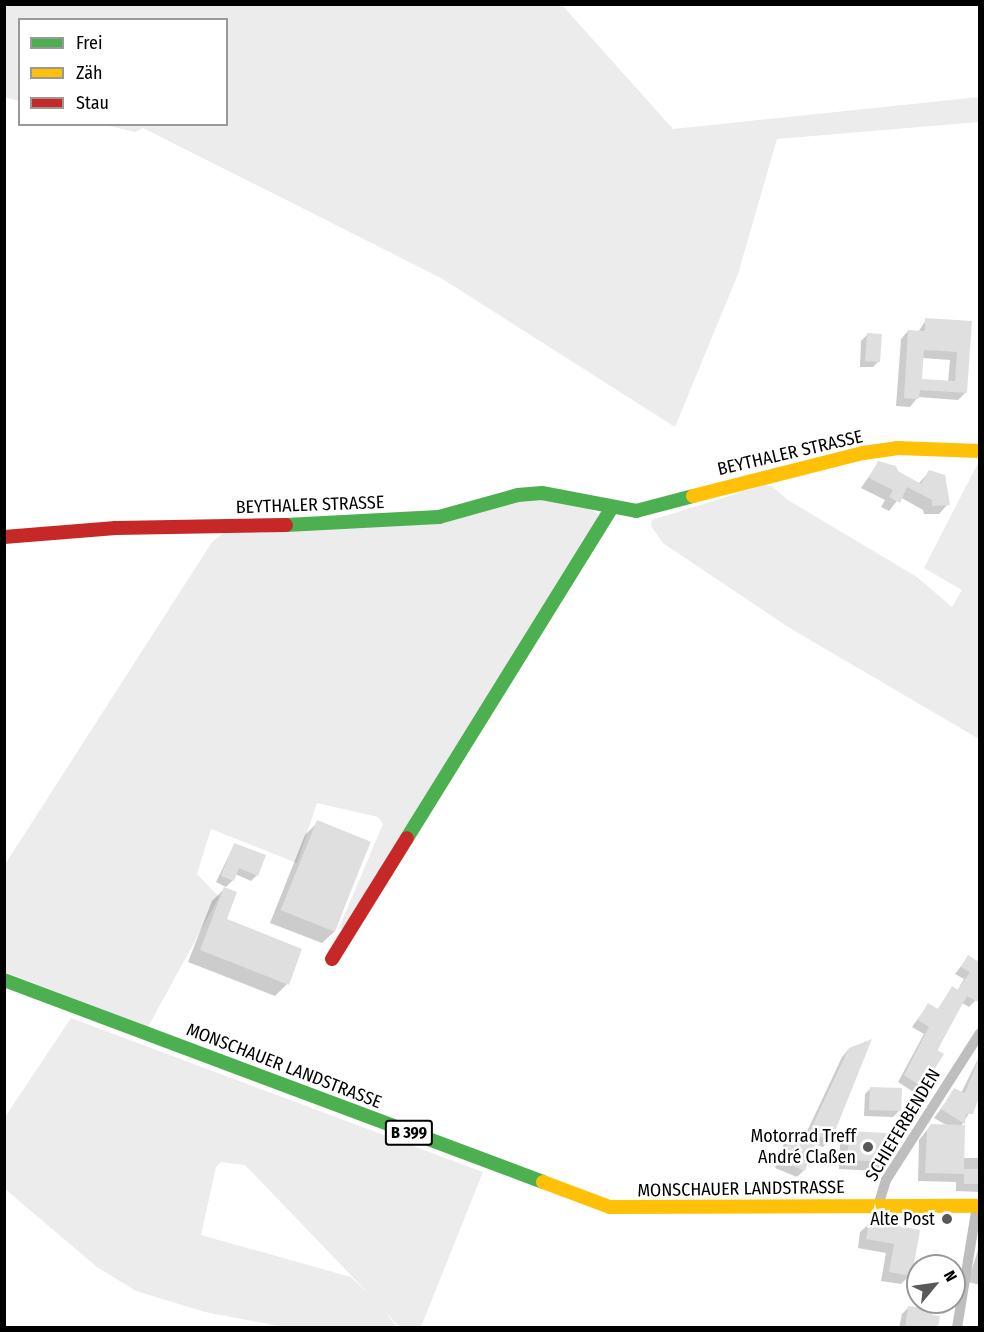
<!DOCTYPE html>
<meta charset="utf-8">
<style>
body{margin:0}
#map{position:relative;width:984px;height:1332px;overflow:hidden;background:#fff;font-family:"Fira Sans Condensed",sans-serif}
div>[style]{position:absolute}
.green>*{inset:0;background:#ececec}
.shadow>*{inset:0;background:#0003}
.building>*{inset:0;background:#dfdfdf;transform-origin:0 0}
.street>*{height:10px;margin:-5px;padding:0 5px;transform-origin:5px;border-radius:5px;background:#bebebe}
.fast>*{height:14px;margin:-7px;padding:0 7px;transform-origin:7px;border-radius:7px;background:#4caf50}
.slow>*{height:14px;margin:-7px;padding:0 7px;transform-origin:7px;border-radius:7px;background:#ffc107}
.jam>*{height:14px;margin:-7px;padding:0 7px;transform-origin:7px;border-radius:7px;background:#c62828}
.dots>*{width:16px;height:16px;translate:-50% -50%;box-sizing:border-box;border:3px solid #fff;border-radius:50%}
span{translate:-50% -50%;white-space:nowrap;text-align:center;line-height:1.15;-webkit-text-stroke:5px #fff;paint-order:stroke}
.shield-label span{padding:2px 4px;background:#fff;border:2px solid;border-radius:4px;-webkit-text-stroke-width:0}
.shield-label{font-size:16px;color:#000;font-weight:700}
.street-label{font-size:18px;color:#000}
.poi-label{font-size:18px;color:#000}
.right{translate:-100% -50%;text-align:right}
.frame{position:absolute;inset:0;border:6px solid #000;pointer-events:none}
.legend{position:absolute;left:18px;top:18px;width:210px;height:108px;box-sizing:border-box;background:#fff;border:2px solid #999;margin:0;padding:8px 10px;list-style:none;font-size:18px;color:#000}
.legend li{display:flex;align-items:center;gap:12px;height:30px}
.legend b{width:30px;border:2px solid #999}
.north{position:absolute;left:906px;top:1254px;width:60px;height:60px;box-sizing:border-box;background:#fff;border:2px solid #999;border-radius:50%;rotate:61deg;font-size:16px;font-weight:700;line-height:24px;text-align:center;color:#000}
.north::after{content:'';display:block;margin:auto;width:21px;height:27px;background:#595959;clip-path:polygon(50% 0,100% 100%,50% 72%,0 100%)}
</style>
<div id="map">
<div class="green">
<i style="clip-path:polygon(4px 5px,562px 5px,673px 129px,979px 97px,979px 122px,777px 139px,738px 274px,675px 427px,441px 278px,143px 128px,135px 132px,105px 125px,226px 124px,226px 20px,20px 20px,19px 101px,5px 97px)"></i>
<i style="clip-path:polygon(979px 461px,979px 739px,788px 627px,663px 543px,651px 526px,652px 520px,765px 485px,772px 486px,788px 500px,917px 577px,952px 607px,962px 590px,924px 568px)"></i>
<i style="clip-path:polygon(541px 499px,590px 508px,598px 514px,597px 524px,346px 931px,339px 928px,383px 824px,378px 817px,317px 803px,297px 863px,211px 829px,197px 874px,219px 897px,148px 1027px,5px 972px,4px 866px,212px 542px,225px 532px)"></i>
<i style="clip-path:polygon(evenodd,71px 1018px,483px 1172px,421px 1327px,399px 1327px,384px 1310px,397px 1327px,284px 1327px,205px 1312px,136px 1291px,97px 1267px,5px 1189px,5px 1117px,71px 1018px,221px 1162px,245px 1165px,370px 1295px,351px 1277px,201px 1235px,216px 1167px,221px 1162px)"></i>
</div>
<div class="shadow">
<i style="clip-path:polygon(evenodd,926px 320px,970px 322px,966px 392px,958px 400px,918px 397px,910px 407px,896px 406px,901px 339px,908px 331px,918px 332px,926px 320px,922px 358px,950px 360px,948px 382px,921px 381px,922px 358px)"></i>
<i style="clip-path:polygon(867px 335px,879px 361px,873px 367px,860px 367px,861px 341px)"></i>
<i style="clip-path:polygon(879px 462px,918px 484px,929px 472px,948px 504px,939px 514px,924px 514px,923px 510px,900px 497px,889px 511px,881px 507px,885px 500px,861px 488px)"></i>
<i style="clip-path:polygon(318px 822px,369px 843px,335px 931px,322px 943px,270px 923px,305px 835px)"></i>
<i style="clip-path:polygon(234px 845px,257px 875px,251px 881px,235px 874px,232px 881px,224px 889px,225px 920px,287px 984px,275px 996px,188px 962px,212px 901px,226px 887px,216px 882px)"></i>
<i style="clip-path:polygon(968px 957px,976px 1000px,969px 1007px,962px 1003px,915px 1093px,898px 1082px,924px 1034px,912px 1027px,928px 1005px,937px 1010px,952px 988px,957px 991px,964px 979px,955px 974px)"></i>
<i style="clip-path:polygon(849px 1049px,830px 1140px,823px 1147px,814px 1144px,804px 1170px,797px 1177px,775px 1168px,784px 1143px,791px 1136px,803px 1140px,842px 1057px)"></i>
<i style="clip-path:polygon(980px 1055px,980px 1096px,961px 1126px,963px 1158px,980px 1158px,980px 1192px,956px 1191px,956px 1182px,918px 1181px,919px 1140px,931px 1125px,948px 1126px,934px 1118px,955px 1090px,961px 1093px)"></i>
<i style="clip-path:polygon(871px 1088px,899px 1111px,893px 1117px,864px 1116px,865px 1094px)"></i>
<i style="clip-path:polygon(849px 1133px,885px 1162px,876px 1171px,839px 1169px,840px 1142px)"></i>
<i style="clip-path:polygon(870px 1223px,918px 1231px,910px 1275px,901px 1284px,881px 1281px,886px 1253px,858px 1248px,860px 1232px)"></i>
<i style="clip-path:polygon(980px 1243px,980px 1285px,968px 1282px)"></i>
<i style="clip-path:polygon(909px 1307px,930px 1316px,937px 1328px,899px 1328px,902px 1314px)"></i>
</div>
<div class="building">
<i style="clip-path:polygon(evenodd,925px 318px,972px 321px,967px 393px,920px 390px,919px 399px,904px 398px,908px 330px,925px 331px,925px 318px,924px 350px,957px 352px,955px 381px,922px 379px,924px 350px)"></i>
<i style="left:867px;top:333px;width:15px;height:28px;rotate:4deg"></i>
<i style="clip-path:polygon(878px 461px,896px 466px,898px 471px,921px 484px,929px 470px,945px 475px,950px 505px,932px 506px,932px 500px,907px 487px,900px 503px,889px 497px,893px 490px,869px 478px)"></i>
<i style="left:317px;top:820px;width:58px;height:97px;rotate:22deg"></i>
<i style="clip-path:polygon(234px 843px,266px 855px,258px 876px,239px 868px,234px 881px,221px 876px)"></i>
<i style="clip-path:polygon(224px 887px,237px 892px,227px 919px,302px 949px,289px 985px,200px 950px)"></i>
<i style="clip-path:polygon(968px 955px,977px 961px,980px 956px,980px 1003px,967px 996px,937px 1050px,944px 1054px,923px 1088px,904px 1075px,929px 1027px,918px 1020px,928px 1003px,938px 1009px,952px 986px,958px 990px,970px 972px,961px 967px)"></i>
<i style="clip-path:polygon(872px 1039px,831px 1141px,818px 1136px,805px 1171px,781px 1161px,791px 1134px,806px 1139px,849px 1048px)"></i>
<i style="clip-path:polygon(979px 1058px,980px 1095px,973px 1114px,966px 1114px,965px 1124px,941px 1109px,954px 1088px,965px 1093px)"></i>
<i style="left:870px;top:1087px;width:32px;height:23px;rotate:2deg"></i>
<i style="clip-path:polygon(931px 1124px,965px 1125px,964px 1169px,980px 1169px,980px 1184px,964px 1184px,964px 1174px,925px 1173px,927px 1130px)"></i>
<i style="left:849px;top:1131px;width:39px;height:29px;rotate:3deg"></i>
<i style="clip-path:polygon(869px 1221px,920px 1230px,912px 1276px,889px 1272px,894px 1244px,866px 1239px)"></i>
<i style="clip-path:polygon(908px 1306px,933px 1309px,932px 1315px,940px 1316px,938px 1328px,905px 1328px)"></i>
</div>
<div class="street">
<i style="left:878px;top:1206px;width:27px;rotate:-73deg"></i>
<i style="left:886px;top:1180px;width:174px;rotate:-57.4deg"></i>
<i style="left:957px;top:1328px;width:124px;rotate:-80.7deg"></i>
</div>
<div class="fast">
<i style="left:286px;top:525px;width:153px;rotate:-3deg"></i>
<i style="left:439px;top:517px;width:82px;rotate:-15.6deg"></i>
<i style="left:518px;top:495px;width:24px;rotate:-5deg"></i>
<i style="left:542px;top:493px;width:96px;rotate:10.8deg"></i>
<i style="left:636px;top:511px;width:59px;rotate:-14.7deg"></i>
<i style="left:407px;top:838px;width:387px;rotate:-58.2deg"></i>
<i style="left:4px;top:980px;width:576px;rotate:20.54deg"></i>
</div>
<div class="slow">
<i style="left:693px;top:496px;width:175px;rotate:-14.2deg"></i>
<i style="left:863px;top:453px;width:34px;rotate:-8deg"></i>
<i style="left:897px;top:448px;width:83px;rotate:2.1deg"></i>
<i style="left:543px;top:1182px;width:72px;rotate:20.5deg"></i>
<i style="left:610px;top:1207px;width:370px;rotate:-0.2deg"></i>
</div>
<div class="jam">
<i style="left:4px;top:537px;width:112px;rotate:-4.6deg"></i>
<i style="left:116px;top:528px;width:170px;rotate:-1deg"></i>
<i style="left:332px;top:959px;width:142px;rotate:-58.2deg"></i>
</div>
<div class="dots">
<i style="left:868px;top:1147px;background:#595959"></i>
<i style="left:947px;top:1219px;background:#595959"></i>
</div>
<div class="shield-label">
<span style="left:409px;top:1133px">B 399</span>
</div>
<div class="street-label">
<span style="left:790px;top:453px;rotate:-13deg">BEYTHALER STRASSE</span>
<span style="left:310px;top:505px;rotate:-2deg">BEYTHALER STRASSE</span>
<span style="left:284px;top:1066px;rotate:21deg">MONSCHAUER LANDSTRASSE</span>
<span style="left:903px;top:1125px;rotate:-59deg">SCHIEFERBENDEN</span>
<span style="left:741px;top:1189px;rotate:-1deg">MONSCHAUER LANDSTRASSE</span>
</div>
<div class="poi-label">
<span class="right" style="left:856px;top:1147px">Motorrad Treff<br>André Claßen</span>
<span class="right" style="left:935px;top:1219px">Alte Post</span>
</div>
<div class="frame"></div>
<ul class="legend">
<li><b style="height:8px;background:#4caf50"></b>Frei</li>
<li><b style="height:8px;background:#ffc107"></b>Zäh</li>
<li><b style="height:8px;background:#c62828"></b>Stau</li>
</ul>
<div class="north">N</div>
</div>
